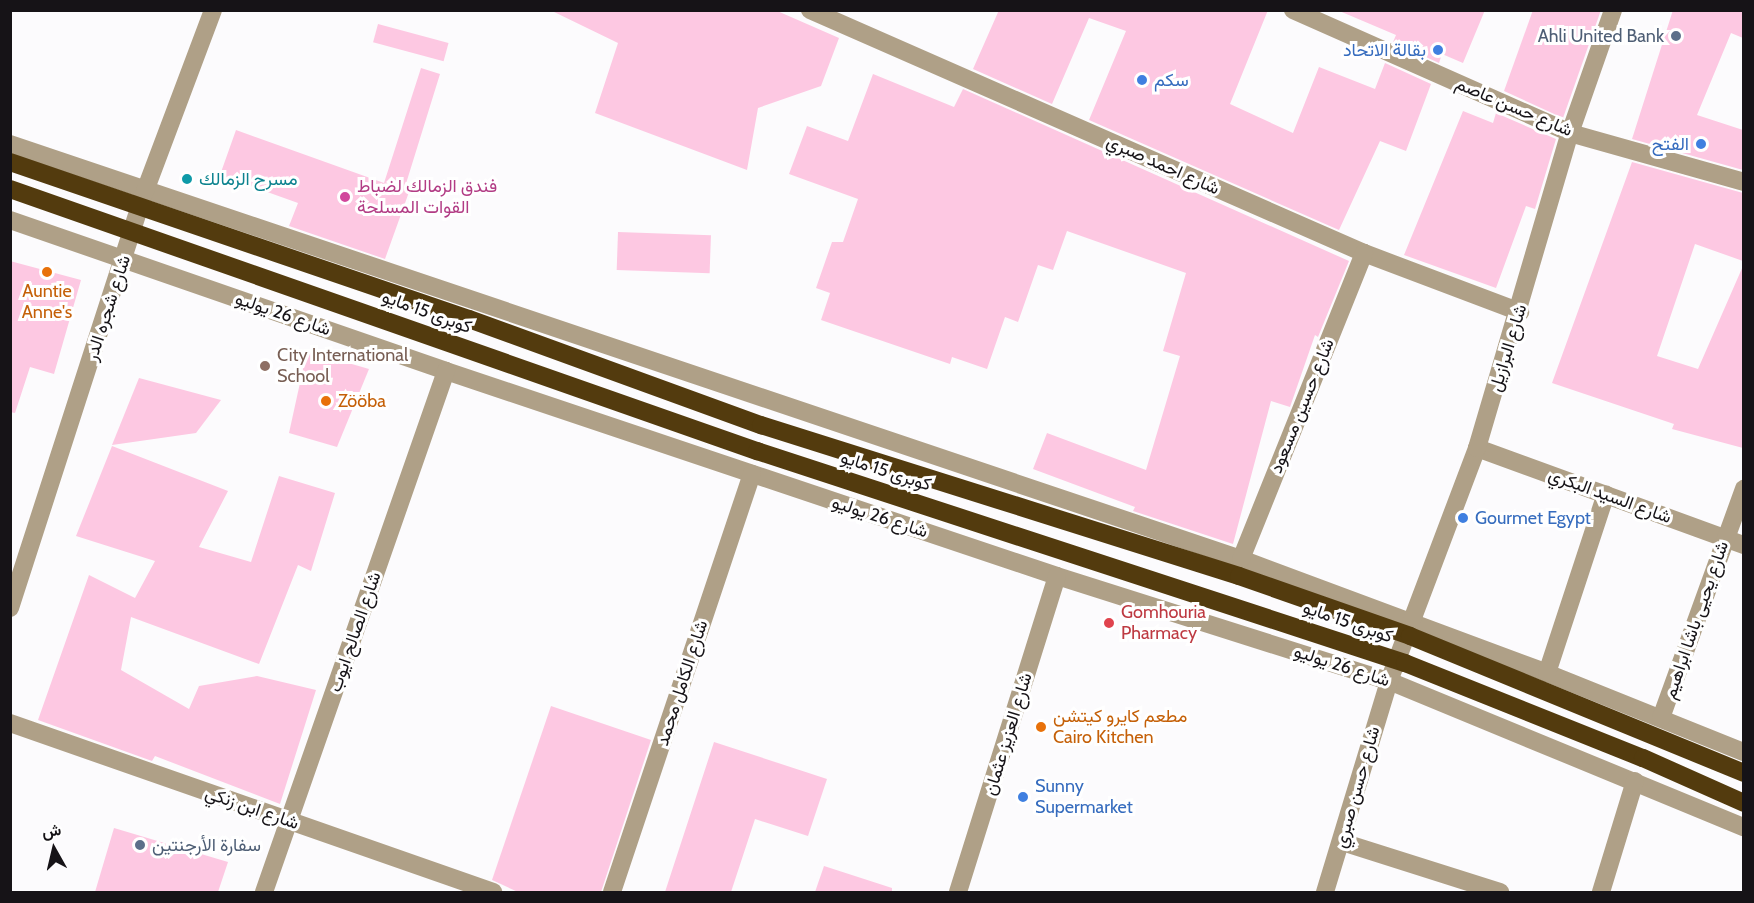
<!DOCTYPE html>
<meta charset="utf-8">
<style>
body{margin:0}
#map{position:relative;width:1754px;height:903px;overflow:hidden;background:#fcfbfd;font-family:Cabin,Vazirmatn,sans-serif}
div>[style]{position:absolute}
.building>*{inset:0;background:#fdc8e2;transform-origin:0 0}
.minor>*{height:18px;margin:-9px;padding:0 9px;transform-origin:9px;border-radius:9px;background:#afa087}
.highway>*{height:18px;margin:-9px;padding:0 9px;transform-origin:9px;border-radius:9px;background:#533b0e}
.dots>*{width:16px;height:16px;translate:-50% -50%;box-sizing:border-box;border:3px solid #fff;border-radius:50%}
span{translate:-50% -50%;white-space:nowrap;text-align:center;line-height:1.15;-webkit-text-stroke:6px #fff;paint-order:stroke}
.service-label{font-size:18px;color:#4e5e75}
.right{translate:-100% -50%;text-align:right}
.left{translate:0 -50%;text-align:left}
.shop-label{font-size:18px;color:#366cbe}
.street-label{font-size:18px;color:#161317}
.culture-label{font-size:18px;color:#0d838f}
.hotel-label{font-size:18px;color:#b23c85}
.food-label{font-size:18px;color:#c56008}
.education-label{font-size:18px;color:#785e54}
.health-label{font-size:18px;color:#be3a42}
.frame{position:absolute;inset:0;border:12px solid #161317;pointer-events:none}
.north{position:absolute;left:24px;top:819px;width:60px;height:60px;-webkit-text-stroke:4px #fff;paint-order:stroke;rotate:352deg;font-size:16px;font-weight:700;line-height:24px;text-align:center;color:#161317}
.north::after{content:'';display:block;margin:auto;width:21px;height:27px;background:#161317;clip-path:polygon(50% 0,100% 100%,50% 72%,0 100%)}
</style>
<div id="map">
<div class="building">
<i style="clip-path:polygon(550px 10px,775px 10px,839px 38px,821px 86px,758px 108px,747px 170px,595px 113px,618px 43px)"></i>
<i style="clip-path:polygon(999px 10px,1268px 10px,1230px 104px,1293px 133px,1319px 67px,1375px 89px,1385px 63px,1431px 84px,1406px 151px,1380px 141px,1339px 230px,1089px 120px,1126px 31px,1089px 18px,1052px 104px,973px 69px)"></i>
<i style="clip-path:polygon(1337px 10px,1485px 10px,1463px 63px,1442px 54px,1439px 63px,1393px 42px,1396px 35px)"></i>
<i style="clip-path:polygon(1533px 10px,1601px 10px,1563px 118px,1504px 91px)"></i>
<i style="clip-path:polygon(1673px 10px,1743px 10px,1743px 38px,1731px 33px,1697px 115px,1743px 130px,1743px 170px,1632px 139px)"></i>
<i style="left:378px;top:24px;width:73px;height:19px;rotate:15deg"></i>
<i style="clip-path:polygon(421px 68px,440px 74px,404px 190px,409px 192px,385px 259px,289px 226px,298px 203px,220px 175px,236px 130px,384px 183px)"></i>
<i style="clip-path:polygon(873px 74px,954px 107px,963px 89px,1349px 261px,1318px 337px,1315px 335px,1290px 407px,1271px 401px,1233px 544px,1133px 511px,1135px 507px,1033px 469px,1047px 433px,1146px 470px,1180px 356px,1163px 351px,1186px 273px,1067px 231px,1053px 270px,1038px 265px,1018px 322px,1005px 317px,987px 369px,952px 357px,950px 364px,821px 320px,830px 293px,816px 288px,832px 242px,843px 242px,858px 199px,789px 174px,807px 126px,848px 141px)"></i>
<i style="clip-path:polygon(1463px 111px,1493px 123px,1496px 113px,1556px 139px,1535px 209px,1526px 206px,1496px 288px,1404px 255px)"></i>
<i style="clip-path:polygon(1632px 162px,1743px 193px,1743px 261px,1695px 244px,1657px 356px,1698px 369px,1743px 266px,1743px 448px,1672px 429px,1674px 424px,1552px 383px)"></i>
<i style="left:618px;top:232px;width:93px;height:38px;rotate:2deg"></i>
<i style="clip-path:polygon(10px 261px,81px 280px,54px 374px,30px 367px,15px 413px,10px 412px)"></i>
<i style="clip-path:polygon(307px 351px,369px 369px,337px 447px,289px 433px)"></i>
<i style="clip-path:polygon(139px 378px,221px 400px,196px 433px,112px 445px)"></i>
<i style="clip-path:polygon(112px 446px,228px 491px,199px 547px,251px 562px,279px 476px,335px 493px,311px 571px,298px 565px,259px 664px,131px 617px,121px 670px,189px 709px,199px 686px,257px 676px,316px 690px,280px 804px,155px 756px,152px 761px,38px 720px,89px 575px,135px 598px,155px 561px,76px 536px)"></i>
<i style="clip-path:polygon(551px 706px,651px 740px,601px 892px,518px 892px,492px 880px)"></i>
<i style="clip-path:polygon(714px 742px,827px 779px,808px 836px,755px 819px,731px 892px,665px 892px)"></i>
<i style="clip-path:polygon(114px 828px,228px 862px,218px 892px,95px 892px)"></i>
<i style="clip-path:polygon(824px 866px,892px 888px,892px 892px,815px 892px)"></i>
</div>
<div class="minor">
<i style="left:810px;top:10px;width:605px;rotate:23.68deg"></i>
<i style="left:1364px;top:253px;width:167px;rotate:20.7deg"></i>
<i style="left:1293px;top:10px;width:303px;rotate:23.9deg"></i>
<i style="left:1570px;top:133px;width:181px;rotate:15.7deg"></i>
<i style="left:10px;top:144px;width:1299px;rotate:18.63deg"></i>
<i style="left:1241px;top:559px;width:327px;rotate:20.4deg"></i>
<i style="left:1547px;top:673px;width:212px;rotate:21.9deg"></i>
<i style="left:10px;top:220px;width:461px;rotate:19.1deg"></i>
<i style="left:446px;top:371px;width:644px;rotate:18.55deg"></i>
<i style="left:1057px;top:576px;width:348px;rotate:17.6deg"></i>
<i style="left:1389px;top:681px;width:384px;rotate:22.4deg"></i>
<i style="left:1477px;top:448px;width:284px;rotate:20deg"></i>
<i style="left:1241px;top:559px;width:330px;rotate:-68.1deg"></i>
<i style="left:10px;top:608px;width:438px;rotate:-72.1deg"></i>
<i style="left:145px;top:191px;width:193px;rotate:-69.4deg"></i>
<i style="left:1547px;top:673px;width:188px;rotate:-71.8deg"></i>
<i style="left:1661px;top:718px;width:244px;rotate:-70.1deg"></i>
<i style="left:10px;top:723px;width:512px;rotate:19.28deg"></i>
<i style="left:1342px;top:842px;width:166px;rotate:17.6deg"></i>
<i style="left:264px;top:892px;width:552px;rotate:-70.74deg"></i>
<i style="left:612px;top:892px;width:441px;rotate:-71.5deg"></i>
<i style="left:958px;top:892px;width:331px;rotate:-72.6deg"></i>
<i style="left:1325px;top:892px;width:220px;rotate:-73.1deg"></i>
<i style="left:1389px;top:681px;width:249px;rotate:-69.3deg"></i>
<i style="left:1477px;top:448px;width:328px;rotate:-73.6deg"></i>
<i style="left:1570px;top:133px;width:130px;rotate:-70.7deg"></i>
<i style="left:1601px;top:892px;width:116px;rotate:-73deg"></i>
</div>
<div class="highway">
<i style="left:10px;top:162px;width:485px;rotate:18.9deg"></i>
<i style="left:469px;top:319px;width:311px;rotate:20deg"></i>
<i style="left:761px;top:425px;width:501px;rotate:17.53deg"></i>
<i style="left:1239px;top:576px;width:181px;rotate:19.3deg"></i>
<i style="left:1410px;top:636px;width:361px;rotate:22.3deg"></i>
<i style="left:10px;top:189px;width:792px;rotate:19.33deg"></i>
<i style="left:757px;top:451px;width:682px;rotate:18.12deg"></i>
<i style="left:1405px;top:663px;width:256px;rotate:21.8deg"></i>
<i style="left:1643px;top:758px;width:111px;rotate:24deg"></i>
</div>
<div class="dots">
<i style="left:1676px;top:36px;background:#5c6f8a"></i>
<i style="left:1438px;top:50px;background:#3f7fe0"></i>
<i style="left:1142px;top:80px;background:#3f7fe0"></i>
<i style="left:1701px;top:144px;background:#3f7fe0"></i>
<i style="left:187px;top:179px;background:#0f9aa8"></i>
<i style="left:345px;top:197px;background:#d1479c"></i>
<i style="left:47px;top:272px;background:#e8710a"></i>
<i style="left:265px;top:366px;background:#8d6e63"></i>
<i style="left:326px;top:401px;background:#e8710a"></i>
<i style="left:1463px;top:518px;background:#3f7fe0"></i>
<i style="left:1109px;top:623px;background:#e0444e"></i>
<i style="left:1041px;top:727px;background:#e8710a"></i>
<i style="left:1023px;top:797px;background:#3f7fe0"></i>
<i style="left:140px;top:845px;background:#5c6f8a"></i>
</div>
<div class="service-label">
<span class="right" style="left:1664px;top:36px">Ahli United Bank</span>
<span class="left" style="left:152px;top:845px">سفارة الأرجنتين</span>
</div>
<div class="shop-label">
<span class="right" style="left:1426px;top:50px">بقالة الاتحاد</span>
<span class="left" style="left:1154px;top:80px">سكم</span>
<span class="right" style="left:1689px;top:144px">الفتح</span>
<span class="left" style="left:1475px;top:518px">Gourmet Egypt</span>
<span class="left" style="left:1035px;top:797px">Sunny<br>Supermarket</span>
</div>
<div class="street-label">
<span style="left:1514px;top:107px;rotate:23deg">شارع حسن عاصم</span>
<span style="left:1163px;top:165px;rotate:24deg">شارع احمد صبري</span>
<span style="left:108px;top:308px;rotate:-72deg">شارع شجره الدر</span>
<span style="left:427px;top:312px;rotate:20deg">كوبرى 15 مايو</span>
<span style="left:283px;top:314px;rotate:19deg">شارع 26 يوليو</span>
<span style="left:1508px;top:348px;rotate:-73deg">شارع البرازيل</span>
<span style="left:1302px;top:406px;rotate:-68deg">شارع حسين مسعود</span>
<span style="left:886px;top:471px;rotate:18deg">كوبرى 15 مايو</span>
<span style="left:1610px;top:496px;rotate:20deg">شارع السيد البكري</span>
<span style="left:880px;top:517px;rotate:18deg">شارع 26 يوليو</span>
<span style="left:1696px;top:620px;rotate:-71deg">شارع يحيى باشا ابراهيم</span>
<span style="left:1348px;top:622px;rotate:19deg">كوبرى 15 مايو</span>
<span style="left:355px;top:632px;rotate:-71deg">شارع الصالح ايوب</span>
<span style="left:1342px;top:666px;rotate:18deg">شارع 26 يوليو</span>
<span style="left:682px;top:683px;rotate:-72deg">شارع الكامل محمد</span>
<span style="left:1008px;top:734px;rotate:-73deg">شارع العزيز عثمان</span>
<span style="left:1357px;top:787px;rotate:-74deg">شارع حسن صبري</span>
<span style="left:252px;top:808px;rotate:19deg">شارع ابن زنكي</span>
</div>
<div class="culture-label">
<span class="left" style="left:199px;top:179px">مسرح الزمالك</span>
</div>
<div class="hotel-label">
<span class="left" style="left:357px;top:197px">فندق الزمالك لضباط<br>القوات المسلحة</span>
</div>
<div class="food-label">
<span style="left:47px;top:302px">Auntie<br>Anne's</span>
<span class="left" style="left:338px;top:401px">Zööba</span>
<span class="left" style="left:1053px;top:727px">مطعم كايرو كيتشن<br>Cairo Kitchen</span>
</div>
<div class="education-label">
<span class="left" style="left:277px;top:366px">City International<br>School</span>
</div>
<div class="health-label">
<span class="left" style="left:1121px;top:623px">Gomhouria<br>Pharmacy</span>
</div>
<div class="frame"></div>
<div class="north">ش</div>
</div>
